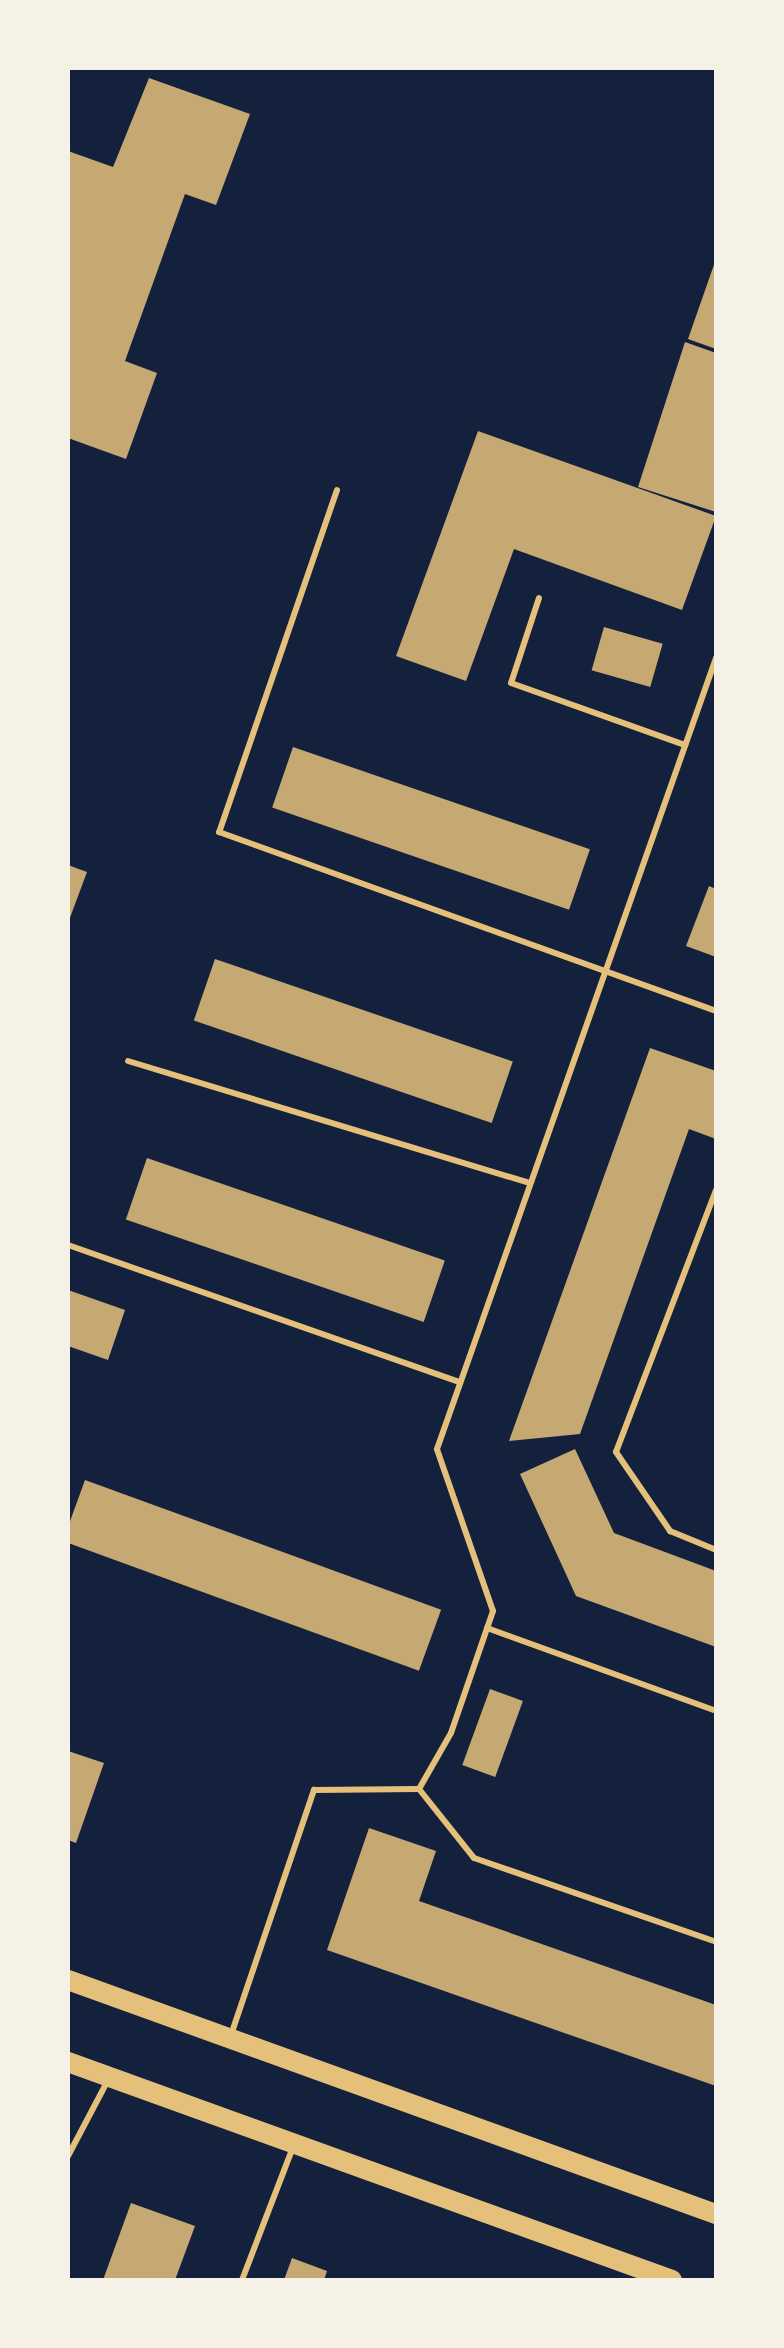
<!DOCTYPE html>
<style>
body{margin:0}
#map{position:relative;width:784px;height:2348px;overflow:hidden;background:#14213d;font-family:Arial,sans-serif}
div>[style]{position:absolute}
.building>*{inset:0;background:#c6a872;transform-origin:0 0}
.service>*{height:6px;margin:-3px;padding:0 3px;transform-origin:3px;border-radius:3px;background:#e5c07b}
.primary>*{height:20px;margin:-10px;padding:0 10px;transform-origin:10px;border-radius:10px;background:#e5c07b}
span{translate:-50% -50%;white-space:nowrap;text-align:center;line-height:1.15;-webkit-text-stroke:8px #f6f1e7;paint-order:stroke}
.frame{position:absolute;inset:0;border:70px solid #f6f1e7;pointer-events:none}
</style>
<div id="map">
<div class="building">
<i style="clip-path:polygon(149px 78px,250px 114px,216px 205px,185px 194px,125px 361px,157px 373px,126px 459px,68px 438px,68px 151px,113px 167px)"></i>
<i style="clip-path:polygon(716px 259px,716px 349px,688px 339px)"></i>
<i style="clip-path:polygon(685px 342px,716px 353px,716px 512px,638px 487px)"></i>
<i style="clip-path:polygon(478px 431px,716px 516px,682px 610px,514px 549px,466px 681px,396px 656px)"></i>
<i style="left:604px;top:627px;width:61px;height:45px;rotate:16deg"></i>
<i style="left:293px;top:747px;width:314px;height:64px;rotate:19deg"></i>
<i style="clip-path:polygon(68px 865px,87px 872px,68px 923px)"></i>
<i style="clip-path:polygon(709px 886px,716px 889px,716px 957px,686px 946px)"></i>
<i style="left:215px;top:959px;width:315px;height:65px;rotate:19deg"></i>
<i style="clip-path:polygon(650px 1048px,716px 1071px,716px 1139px,689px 1129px,580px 1434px,509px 1441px)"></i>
<i style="left:147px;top:1158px;width:315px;height:65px;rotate:19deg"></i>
<i style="clip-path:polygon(68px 1290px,125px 1310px,108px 1360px,68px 1346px)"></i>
<i style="clip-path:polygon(575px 1449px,614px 1533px,716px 1571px,716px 1647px,576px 1596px,520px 1474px)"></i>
<i style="left:85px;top:1480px;width:379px;height:65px;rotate:20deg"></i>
<i style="left:490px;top:1689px;width:35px;height:81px;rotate:20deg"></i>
<i style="clip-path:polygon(68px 1751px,104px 1763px,76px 1843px,68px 1840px)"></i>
<i style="clip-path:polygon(369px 1828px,436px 1851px,419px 1901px,716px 2005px,716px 2086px,327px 1950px)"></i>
<i style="clip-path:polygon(131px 2203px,195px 2226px,175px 2280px,103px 2280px)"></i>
<i style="clip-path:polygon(292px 2258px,327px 2271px,324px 2280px,284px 2280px)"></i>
</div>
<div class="service">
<i style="left:337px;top:490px;width:362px;rotate:109deg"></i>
<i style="left:219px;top:832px;width:528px;rotate:19.81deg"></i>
<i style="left:539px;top:598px;width:89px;rotate:108.2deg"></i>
<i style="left:511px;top:683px;width:185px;rotate:19.6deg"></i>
<i style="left:128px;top:1061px;width:417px;rotate:16.9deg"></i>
<i style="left:716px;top:1190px;width:280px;rotate:110.9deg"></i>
<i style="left:616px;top:1452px;width:96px;rotate:55.6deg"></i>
<i style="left:670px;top:1531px;width:50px;rotate:22.4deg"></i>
<i style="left:68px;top:1245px;width:415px;rotate:19.3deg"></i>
<i style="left:487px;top:1628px;width:244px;rotate:19.9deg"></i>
<i style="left:419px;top:1789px;width:88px;rotate:51.4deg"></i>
<i style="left:474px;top:1858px;width:256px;rotate:19.1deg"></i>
<i style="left:231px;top:2035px;width:259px;rotate:-71.3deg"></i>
<i style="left:314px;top:1790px;width:105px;rotate:-0.5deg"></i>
<i style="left:419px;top:1789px;width:64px;rotate:-60.3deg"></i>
<i style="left:451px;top:1733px;width:129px;rotate:-71deg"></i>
<i style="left:493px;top:1611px;width:171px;rotate:-109.1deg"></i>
<i style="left:437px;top:1449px;width:839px;rotate:-70.57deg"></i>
<i style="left:68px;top:2156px;width:86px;rotate:-62.2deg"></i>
<i style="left:242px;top:2280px;width:142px;rotate:-69deg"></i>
</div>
<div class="primary">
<i style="left:68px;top:1980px;width:689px;rotate:19.86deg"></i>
<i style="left:68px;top:2062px;width:642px;rotate:19.85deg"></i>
</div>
<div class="frame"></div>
</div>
